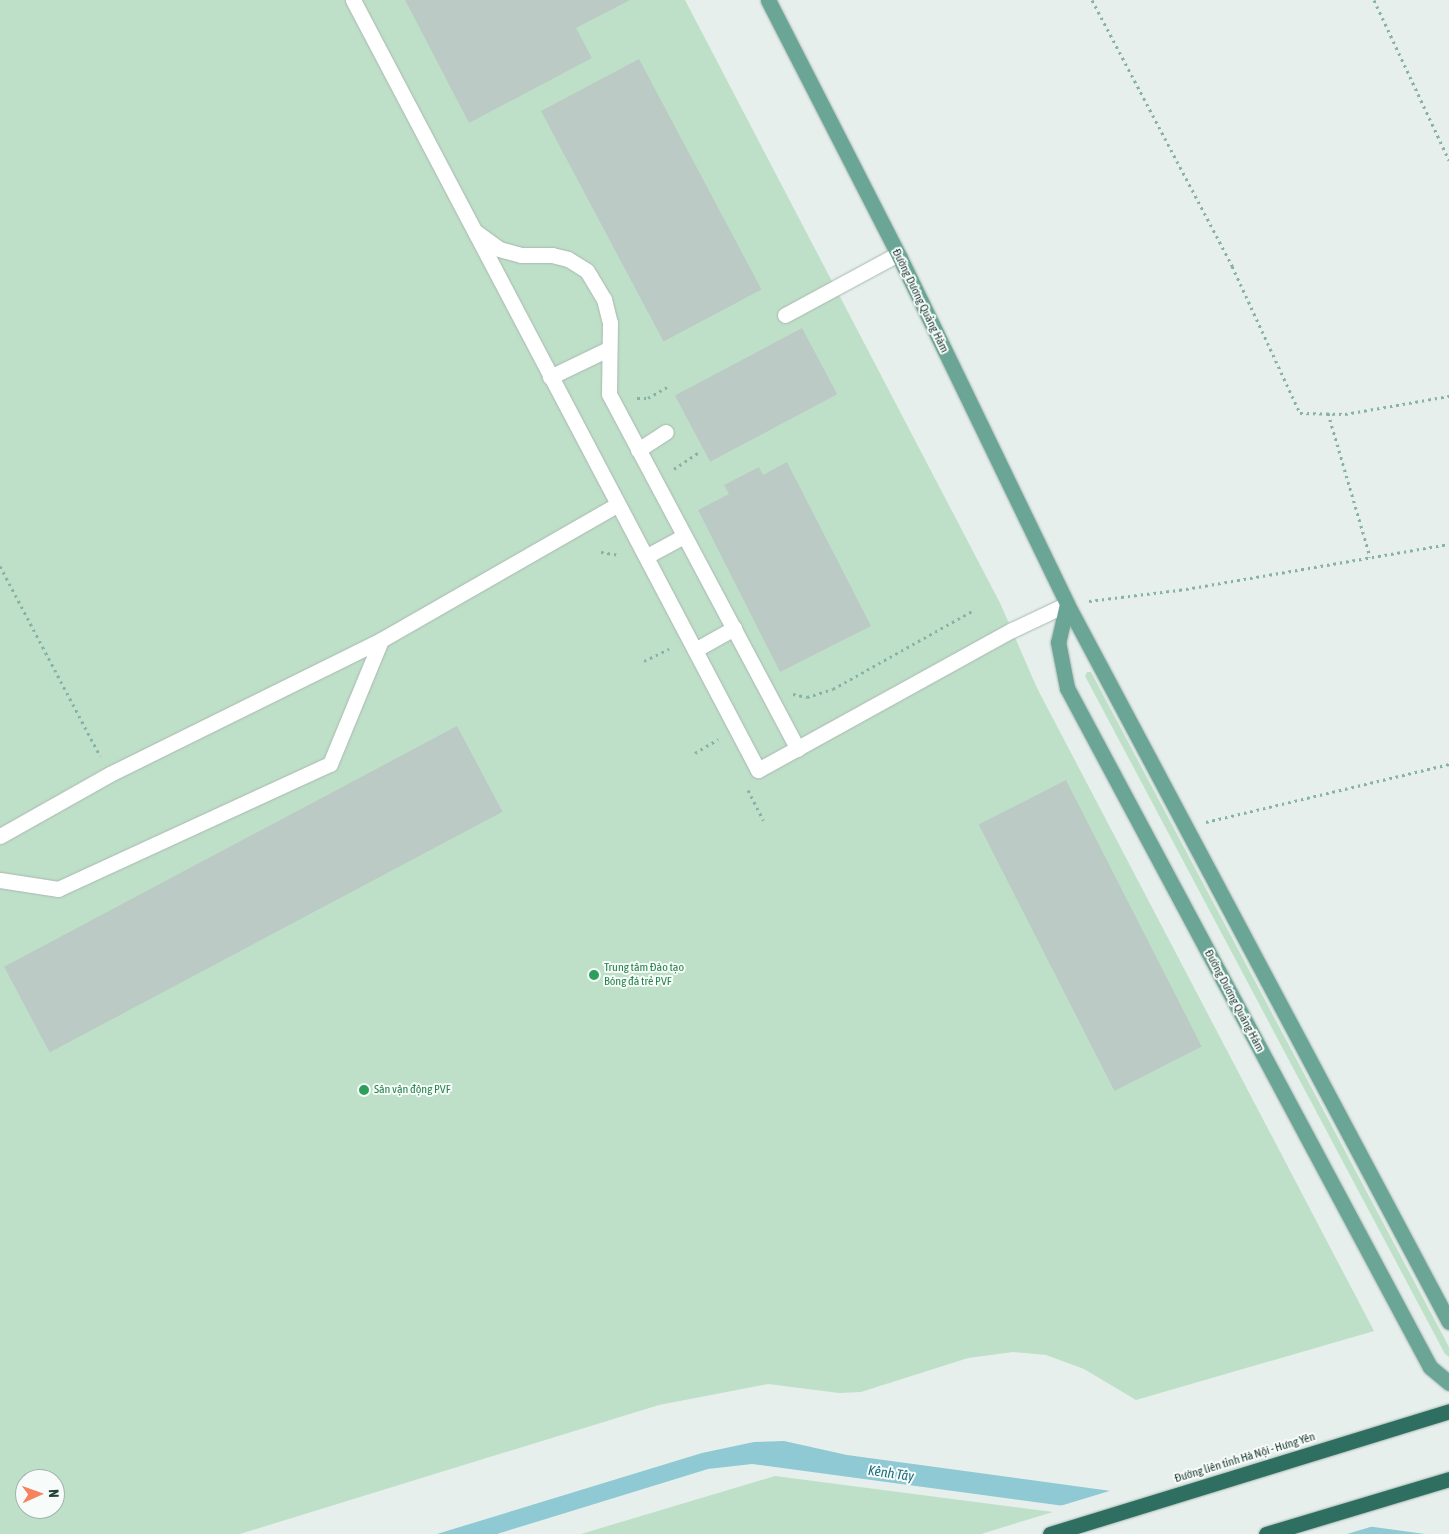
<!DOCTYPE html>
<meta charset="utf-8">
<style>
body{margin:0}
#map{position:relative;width:1449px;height:1534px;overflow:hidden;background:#e6efeb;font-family:"Asap Condensed",sans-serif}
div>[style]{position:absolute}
.green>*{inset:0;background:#bfe0c8}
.water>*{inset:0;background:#8ec9d4}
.pier>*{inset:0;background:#e6efeb}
.building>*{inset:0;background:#bbcac4;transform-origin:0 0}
.path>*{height:3px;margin-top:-1.5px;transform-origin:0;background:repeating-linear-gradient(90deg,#86b3a5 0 2.5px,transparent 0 6.5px)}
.roads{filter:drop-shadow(0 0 1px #a8b8b2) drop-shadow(0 0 1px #a8b8b2)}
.minor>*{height:15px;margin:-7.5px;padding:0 7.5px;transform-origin:7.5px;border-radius:7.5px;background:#fff}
.major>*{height:15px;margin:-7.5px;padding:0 7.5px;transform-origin:7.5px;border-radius:7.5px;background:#6aa596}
.highway>*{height:15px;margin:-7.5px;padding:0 7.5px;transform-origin:7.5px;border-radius:7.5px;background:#2f6f62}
.dots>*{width:14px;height:14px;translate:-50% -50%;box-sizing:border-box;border:2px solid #f7fbf9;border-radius:50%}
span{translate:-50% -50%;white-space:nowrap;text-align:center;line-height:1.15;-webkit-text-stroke:4px #f7fbf9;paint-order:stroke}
.street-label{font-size:12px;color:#24423a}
.leisure-label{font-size:12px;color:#27864d}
.left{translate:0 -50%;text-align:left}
.water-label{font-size:14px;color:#1c6f80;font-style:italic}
.north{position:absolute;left:15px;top:1469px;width:50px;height:50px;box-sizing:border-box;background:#f7fbf9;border:1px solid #a3b1ad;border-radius:50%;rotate:88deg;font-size:14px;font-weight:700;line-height:20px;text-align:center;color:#24423a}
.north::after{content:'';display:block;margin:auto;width:18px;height:22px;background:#f4845f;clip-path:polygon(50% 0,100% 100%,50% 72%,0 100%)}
</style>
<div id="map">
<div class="green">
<i style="clip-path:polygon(evenodd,0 0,685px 0,1000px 603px,1037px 688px,1374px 1331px,1136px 1400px,1084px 1369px,1046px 1355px,1013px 1352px,968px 1358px,861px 1392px,839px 1393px,768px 1384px,659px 1405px,240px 1534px,0 1534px,0 0,25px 1479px,55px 1479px,55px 1509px,25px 1509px,25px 1479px)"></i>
<i style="clip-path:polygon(1087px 672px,1091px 672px,1449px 1347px,1449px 1357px,1445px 1354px,1085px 676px)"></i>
<i style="clip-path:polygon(775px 1476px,1053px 1512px,981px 1534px,581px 1534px)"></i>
</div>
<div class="water">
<i style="clip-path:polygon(784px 1441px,847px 1455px,1425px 1534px,1273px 1534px,752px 1464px,708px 1469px,497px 1534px,437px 1534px,702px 1453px,754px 1442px)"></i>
</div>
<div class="pier">
<i style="clip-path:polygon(1116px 1489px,1377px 1525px,1347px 1534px,1256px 1534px,1060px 1506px)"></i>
</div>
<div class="building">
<i style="clip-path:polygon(405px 0,630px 0,576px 28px,592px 58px,469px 123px)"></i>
<i style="left:639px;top:59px;width:261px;height:111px;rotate:62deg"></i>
<i style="left:802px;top:328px;width:75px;height:144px;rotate:62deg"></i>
<i style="clip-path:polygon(787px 462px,871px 626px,780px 672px,698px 510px,729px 494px,724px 485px,759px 467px,763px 475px)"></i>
<i style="left:457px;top:726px;width:97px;height:513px;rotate:62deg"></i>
<i style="left:1066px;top:780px;width:299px;height:98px;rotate:63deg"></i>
</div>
<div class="path">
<i style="left:1092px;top:0;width:301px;rotate:62.2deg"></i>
<i style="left:1232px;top:266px;width:162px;rotate:65.2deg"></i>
<i style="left:1300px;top:413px;width:45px;rotate:1.3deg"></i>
<i style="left:1345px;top:414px;width:106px;rotate:-9.8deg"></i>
<i style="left:1374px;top:0;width:177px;rotate:64.9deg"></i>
<i style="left:637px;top:398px;width:11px"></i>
<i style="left:648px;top:398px;width:22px;rotate:-30deg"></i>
<i style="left:1328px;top:413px;width:150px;rotate:73.7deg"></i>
<i style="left:674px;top:469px;width:29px;rotate:-34deg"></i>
<i style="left:601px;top:552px;width:19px;rotate:9deg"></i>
<i style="left:0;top:566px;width:215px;rotate:62.2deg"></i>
<i style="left:1089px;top:601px;width:98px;rotate:-7.1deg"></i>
<i style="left:1186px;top:589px;width:267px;rotate:-9.7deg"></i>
<i style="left:644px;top:661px;width:28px;rotate:-26deg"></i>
<i style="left:793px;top:694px;width:14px;rotate:12deg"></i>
<i style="left:807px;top:697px;width:27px;rotate:-17deg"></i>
<i style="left:833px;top:689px;width:159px;rotate:-29.3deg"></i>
<i style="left:695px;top:753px;width:27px;rotate:-31deg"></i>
<i style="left:748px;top:790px;width:34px;rotate:63deg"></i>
<i style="left:1206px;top:822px;width:250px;rotate:-13.4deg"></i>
</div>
<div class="roads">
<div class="minor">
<i style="left:353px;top:0;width:870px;rotate:62.26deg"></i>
<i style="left:758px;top:770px;width:290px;rotate:-28.9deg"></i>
<i style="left:1012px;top:630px;width:61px;rotate:-25.3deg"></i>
<i style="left:476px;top:232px;width:29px;rotate:36deg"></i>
<i style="left:499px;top:249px;width:23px;rotate:15deg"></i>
<i style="left:521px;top:255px;width:31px"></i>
<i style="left:552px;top:255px;width:16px;rotate:14deg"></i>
<i style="left:568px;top:259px;width:22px;rotate:32deg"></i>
<i style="left:587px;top:271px;width:33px;rotate:59deg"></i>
<i style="left:604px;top:299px;width:25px;rotate:76deg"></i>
<i style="left:610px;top:323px;width:71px;rotate:90.8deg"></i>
<i style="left:609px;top:394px;width:402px;rotate:62deg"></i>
<i style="left:785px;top:315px;width:128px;rotate:-28.4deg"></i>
<i style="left:550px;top:377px;width:64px;rotate:-25.8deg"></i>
<i style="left:638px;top:450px;width:33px;rotate:-33deg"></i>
<i style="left:647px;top:556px;width:42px;rotate:-28.4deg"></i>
<i style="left:695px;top:650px;width:45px;rotate:-29.4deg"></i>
<i style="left:0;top:836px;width:126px;rotate:-29.4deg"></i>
<i style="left:110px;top:774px;width:302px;rotate:-26.3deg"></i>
<i style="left:381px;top:640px;width:272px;rotate:-29.8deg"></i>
<i style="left:0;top:880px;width:59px;rotate:8.8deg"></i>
<i style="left:58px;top:889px;width:299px;rotate:-24.7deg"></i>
<i style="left:330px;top:764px;width:134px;rotate:-67.6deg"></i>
</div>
<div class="major">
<i style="left:768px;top:0;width:290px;rotate:62.9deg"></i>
<i style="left:900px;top:258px;width:384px;rotate:64.2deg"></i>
<i style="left:1067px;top:604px;width:813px;rotate:61.99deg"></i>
<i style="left:1067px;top:604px;width:39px;rotate:103deg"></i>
<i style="left:1058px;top:642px;width:47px;rotate:78.9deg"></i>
<i style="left:1067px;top:688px;width:770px;rotate:61.87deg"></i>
<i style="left:1430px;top:1367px;width:25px;rotate:40deg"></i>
</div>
<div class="highway">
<i style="left:1050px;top:1534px;width:418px;rotate:-17.1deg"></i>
<i style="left:1266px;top:1534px;width:191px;rotate:-16.7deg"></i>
</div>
</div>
<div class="dots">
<i style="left:594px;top:975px;background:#2e9e5b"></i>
<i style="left:364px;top:1090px;background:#2e9e5b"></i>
</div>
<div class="street-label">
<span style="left:920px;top:301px;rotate:64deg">Đường Dương Quảng Hàm</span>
<span style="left:1234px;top:1001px;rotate:62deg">Đường Dương Quảng Hàm</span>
<span style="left:1245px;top:1458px;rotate:-17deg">Đường liên tỉnh Hà Nội - Hưng Yên</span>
</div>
<div class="leisure-label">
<span class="left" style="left:604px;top:975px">Trung tâm Đào tạo<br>Bóng đá trẻ PVF</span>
<span class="left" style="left:374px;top:1090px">Sân vận động PVF</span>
</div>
<div class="water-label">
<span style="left:891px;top:1473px;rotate:8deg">Kênh Tây</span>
</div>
<div class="north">N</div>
</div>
